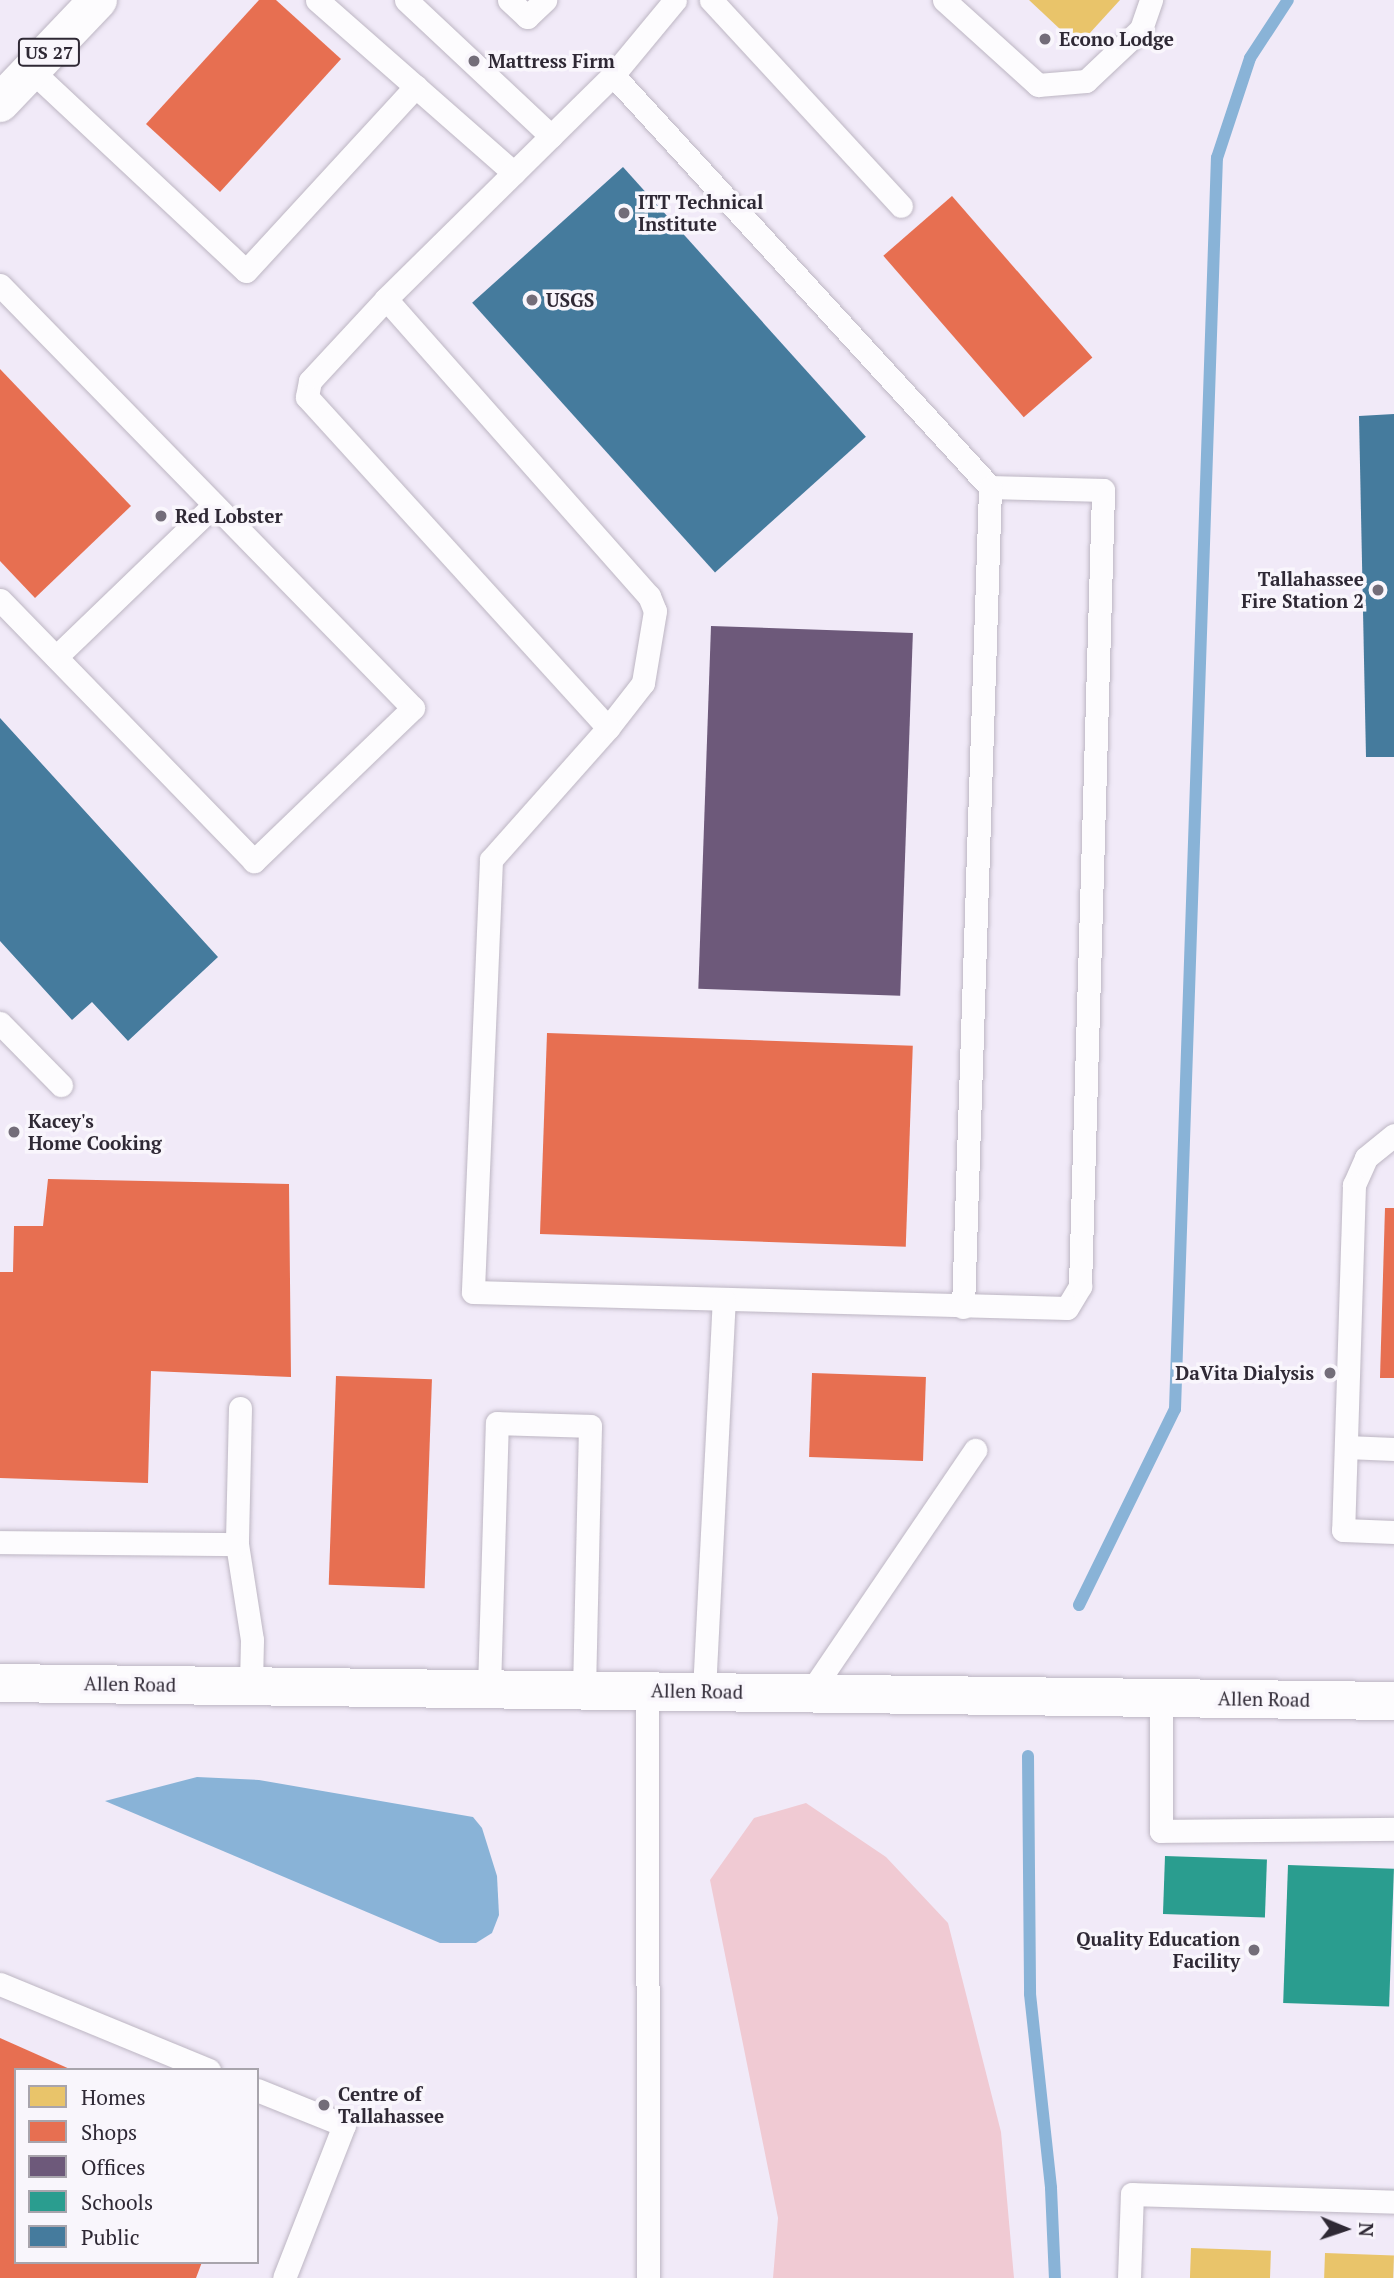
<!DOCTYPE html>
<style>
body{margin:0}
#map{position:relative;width:1394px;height:2278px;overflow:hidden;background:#f1eaf8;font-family:"PT Serif",serif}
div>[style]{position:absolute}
.green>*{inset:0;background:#f0cad3}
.water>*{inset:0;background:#89b3d7}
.homes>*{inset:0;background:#e9c46a;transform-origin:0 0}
.shops>*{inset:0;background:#e76f51;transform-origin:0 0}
.offices>*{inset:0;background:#6d597a;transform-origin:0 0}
.schools>*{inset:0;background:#2a9d8f;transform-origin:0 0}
.public>*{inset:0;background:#457b9d;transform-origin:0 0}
.stream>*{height:12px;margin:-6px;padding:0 6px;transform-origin:6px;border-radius:6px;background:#89b3d7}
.roads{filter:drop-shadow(0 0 2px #bdb6c3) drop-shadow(0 0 2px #bdb6c3)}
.lane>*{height:23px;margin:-11.5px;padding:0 11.5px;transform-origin:11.5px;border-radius:11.5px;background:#fdfcfe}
.secondary>*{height:38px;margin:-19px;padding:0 19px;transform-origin:19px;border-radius:19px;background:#fdfcfe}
.primary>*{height:38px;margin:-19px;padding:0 19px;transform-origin:19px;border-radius:19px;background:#fdfcfe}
.dots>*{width:19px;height:19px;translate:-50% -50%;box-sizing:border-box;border:4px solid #f9f6fc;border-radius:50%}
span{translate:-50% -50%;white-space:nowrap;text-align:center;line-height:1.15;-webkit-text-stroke:7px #f9f6fc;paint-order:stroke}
.shield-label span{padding:2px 5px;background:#f9f6fc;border:2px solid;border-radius:5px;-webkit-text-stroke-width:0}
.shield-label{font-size:18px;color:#2f2935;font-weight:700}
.poi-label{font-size:19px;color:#2f2935;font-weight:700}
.left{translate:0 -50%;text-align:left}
.right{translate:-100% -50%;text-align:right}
.street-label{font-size:19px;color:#2f2935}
.legend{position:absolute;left:14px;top:2068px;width:245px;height:196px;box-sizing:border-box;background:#f9f6fc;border:2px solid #a8a4ac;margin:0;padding:9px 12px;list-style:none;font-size:21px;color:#2f2935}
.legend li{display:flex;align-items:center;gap:14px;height:35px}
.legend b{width:35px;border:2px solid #a8a4ac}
.north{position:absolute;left:1310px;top:2194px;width:70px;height:70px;-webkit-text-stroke:5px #f9f6fc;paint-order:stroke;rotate:92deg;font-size:19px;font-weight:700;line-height:28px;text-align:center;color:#2f2935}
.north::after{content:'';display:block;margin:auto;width:24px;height:32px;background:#2f2935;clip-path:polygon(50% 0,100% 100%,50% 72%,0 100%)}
</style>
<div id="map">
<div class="green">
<i style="clip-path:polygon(806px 1803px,886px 1857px,948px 1923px,1001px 2132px,1014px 2278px,773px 2278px,778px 2218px,710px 1880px,754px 1818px)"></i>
</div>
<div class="water">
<i style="clip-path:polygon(197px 1777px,259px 1780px,473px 1817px,482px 1828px,497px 1876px,499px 1915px,492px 1933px,476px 1943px,440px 1943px,105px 1801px)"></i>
</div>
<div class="homes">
<i style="clip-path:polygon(1029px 0,1120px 0,1078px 46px)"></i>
<i style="left:1191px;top:2248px;width:80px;height:30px;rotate:2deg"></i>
<i style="left:1325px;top:2253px;width:69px;height:25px;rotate:2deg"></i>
</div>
<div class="shops">
<i style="clip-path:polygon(259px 0,276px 0,341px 59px,220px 192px,146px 124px)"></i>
<i style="left:952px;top:196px;width:214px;height:91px;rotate:49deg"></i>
<i style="clip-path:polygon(0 369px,131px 506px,35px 598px,0 561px)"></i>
<i style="left:547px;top:1033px;width:366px;height:201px;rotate:2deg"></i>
<i style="clip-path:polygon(48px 1179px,289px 1184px,291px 1377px,151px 1371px,148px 1483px,0 1478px,0 1272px,13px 1272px,14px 1226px,43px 1226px)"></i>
<i style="clip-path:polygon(1385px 1208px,1394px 1208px,1394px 1378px,1380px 1378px)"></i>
<i style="left:812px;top:1373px;width:114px;height:84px;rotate:2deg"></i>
<i style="left:336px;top:1376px;width:96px;height:209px;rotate:2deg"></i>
<i style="clip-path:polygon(0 2038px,72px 2070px,16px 2070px,16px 2262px,202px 2262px,196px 2278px,0 2278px)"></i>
</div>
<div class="offices">
<i style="left:711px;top:626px;width:202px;height:363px;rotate:2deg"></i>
</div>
<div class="schools">
<i style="left:1165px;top:1856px;width:102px;height:58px;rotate:2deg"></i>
<i style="left:1288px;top:1865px;width:106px;height:138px;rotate:2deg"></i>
</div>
<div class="public">
<i style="left:623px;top:167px;width:363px;height:203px;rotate:48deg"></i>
<i style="clip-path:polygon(1394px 414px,1394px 757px,1366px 757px,1359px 416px)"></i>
<i style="clip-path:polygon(0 718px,218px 957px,128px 1041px,92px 1002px,72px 1020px,0 941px)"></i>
</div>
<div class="stream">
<i style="left:1079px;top:1605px;width:218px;rotate:-63.9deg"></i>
<i style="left:1175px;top:1409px;width:1252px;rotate:-88.08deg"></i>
<i style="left:1217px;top:158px;width:105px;rotate:-71.7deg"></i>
<i style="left:1250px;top:58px;width:69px;rotate:-56.8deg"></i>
<i style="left:1028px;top:1756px;width:238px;rotate:89.5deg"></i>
<i style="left:1030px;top:1994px;width:195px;rotate:83.8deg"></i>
<i style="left:1051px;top:2188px;width:90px;rotate:87.5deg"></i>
</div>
<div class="roads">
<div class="lane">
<i style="left:317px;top:0;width:262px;rotate:41.3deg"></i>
<i style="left:406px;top:0;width:199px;rotate:43.2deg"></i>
<i style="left:509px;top:0;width:25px;rotate:43deg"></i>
<i style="left:527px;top:17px;width:25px;rotate:-43deg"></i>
<i style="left:711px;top:0;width:280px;rotate:47.3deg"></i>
<i style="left:944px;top:0;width:127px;rotate:42.1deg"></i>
<i style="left:1038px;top:85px;width:48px;rotate:-4.8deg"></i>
<i style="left:1086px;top:81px;width:76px;rotate:-43.4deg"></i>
<i style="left:1141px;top:29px;width:31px;rotate:-71deg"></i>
<i style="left:31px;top:70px;width:294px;rotate:43.1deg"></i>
<i style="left:246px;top:271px;width:251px;rotate:-47.4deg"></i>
<i style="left:613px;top:75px;width:97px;rotate:-50.4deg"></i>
<i style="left:0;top:285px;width:591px;rotate:45.69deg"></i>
<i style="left:413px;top:708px;width:221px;rotate:136.1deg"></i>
<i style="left:254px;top:861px;width:364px;rotate:-134.2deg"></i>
<i style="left:386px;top:299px;width:397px;rotate:48.5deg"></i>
<i style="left:649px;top:596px;width:16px;rotate:68deg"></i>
<i style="left:655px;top:611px;width:73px;rotate:99.5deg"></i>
<i style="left:643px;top:683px;width:57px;rotate:127.9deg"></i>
<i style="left:608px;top:728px;width:176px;rotate:131.6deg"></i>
<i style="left:491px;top:860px;width:432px;rotate:92.4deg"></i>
<i style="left:473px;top:1292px;width:594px;rotate:1.54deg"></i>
<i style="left:1067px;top:1308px;width:26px;rotate:-59deg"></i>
<i style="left:1080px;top:1286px;width:796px;rotate:-88.34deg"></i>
<i style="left:1103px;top:490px;width:113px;rotate:-178.5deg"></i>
<i style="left:990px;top:487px;width:558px;rotate:-132.46deg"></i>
<i style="left:613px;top:75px;width:319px;rotate:135.4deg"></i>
<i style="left:386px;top:299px;width:112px;rotate:132.8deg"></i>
<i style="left:310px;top:381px;width:16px;rotate:101deg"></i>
<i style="left:307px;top:397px;width:447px;rotate:47.7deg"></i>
<i style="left:56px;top:657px;width:219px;rotate:-43.9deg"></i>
<i style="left:0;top:1023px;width:87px;rotate:45.5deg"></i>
<i style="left:1394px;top:1135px;width:36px;rotate:141deg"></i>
<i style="left:1366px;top:1158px;width:30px;rotate:114deg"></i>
<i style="left:1354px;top:1185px;width:345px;rotate:91.8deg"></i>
<i style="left:1343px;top:1530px;width:51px;rotate:2.2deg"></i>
<i style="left:963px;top:1307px;width:820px;rotate:-88.11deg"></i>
<i style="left:240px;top:1408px;width:136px;rotate:91.3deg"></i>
<i style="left:237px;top:1544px;width:97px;rotate:81.1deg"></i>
<i style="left:252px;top:1640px;width:45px;rotate:91.3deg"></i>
<i style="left:1346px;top:1447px;width:48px;rotate:2.4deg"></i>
<i style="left:0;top:1542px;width:237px;rotate:0.5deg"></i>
<i style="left:489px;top:1688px;width:265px;rotate:-88.3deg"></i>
<i style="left:497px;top:1423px;width:93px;rotate:1.8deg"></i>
<i style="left:590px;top:1426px;width:263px;rotate:91.3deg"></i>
<i style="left:647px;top:1691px;width:587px;rotate:89.9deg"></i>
<i style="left:704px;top:1691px;width:391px;rotate:-87.1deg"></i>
<i style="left:810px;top:1693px;width:294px;rotate:-55.8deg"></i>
<i style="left:1161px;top:1698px;width:133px;rotate:90deg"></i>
<i style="left:1161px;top:1831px;width:233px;rotate:-0.5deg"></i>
<i style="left:0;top:1984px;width:226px;rotate:22.4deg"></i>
<i style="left:257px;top:2090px;width:94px;rotate:21.9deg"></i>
<i style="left:344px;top:2125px;width:164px;rotate:111.4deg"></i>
<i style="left:1129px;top:2278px;width:84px;rotate:-88deg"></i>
<i style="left:1132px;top:2194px;width:262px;rotate:1.7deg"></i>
</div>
<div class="secondary">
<i style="left:0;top:1683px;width:1394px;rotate:0.74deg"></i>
</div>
<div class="primary">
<i style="left:0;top:103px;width:142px;rotate:-46.4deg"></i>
</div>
</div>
<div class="dots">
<i style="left:1045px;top:39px;background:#736d79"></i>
<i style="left:474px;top:61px;background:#736d79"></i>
<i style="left:624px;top:213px;background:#736d79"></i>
<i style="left:532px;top:300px;background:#736d79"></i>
<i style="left:161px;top:516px;background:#736d79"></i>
<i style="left:1378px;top:590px;background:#736d79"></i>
<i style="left:14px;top:1132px;background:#736d79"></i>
<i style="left:1330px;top:1373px;background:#736d79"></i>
<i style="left:1254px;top:1950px;background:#736d79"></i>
<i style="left:324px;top:2105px;background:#736d79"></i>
</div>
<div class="shield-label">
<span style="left:49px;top:52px">US 27</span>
</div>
<div class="poi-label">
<span class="left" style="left:1059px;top:39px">Econo Lodge</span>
<span class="left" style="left:488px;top:61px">Mattress Firm</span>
<span class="left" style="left:638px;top:213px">ITT Technical<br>Institute</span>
<span class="left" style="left:546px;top:300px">USGS</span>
<span class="left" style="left:175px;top:516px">Red Lobster</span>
<span class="right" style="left:1364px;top:590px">Tallahassee<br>Fire Station 2</span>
<span class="left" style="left:28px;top:1132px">Kacey's<br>Home Cooking</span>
<span class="right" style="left:1314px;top:1373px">DaVita Dialysis</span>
<span class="right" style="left:1240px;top:1950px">Quality Education<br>Facility</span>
<span class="left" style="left:338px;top:2105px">Centre of<br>Tallahassee</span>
</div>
<div class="street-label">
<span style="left:130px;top:1684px;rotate:1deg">Allen Road</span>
<span style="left:697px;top:1691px;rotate:1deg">Allen Road</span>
<span style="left:1264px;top:1699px;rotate:1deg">Allen Road</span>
</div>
<ul class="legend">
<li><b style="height:19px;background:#e9c46a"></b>Homes</li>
<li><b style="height:19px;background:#e76f51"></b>Shops</li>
<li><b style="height:19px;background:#6d597a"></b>Offices</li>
<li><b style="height:19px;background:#2a9d8f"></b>Schools</li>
<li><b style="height:19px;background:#457b9d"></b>Public</li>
</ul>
<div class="north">N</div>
</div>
